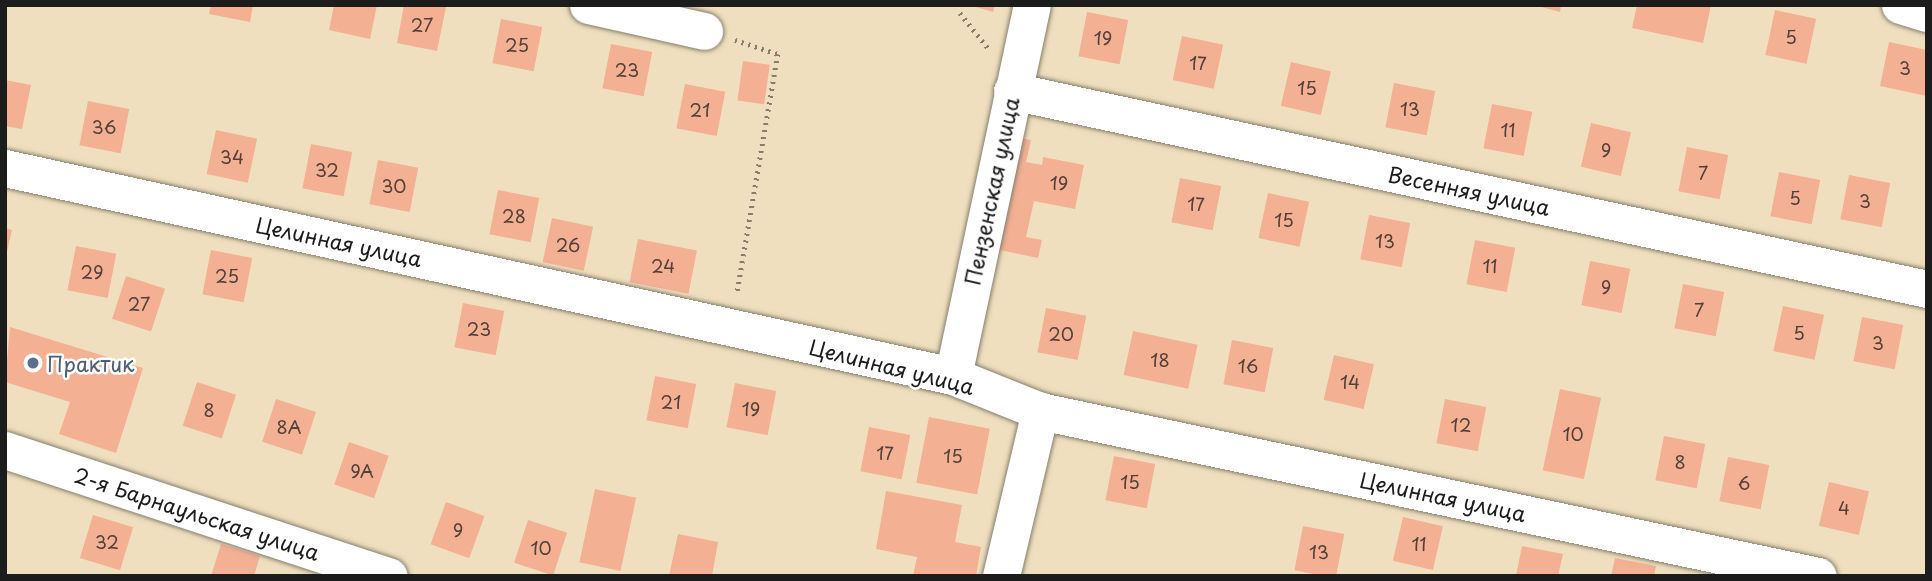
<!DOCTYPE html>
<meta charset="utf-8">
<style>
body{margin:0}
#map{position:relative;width:1932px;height:581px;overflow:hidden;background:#efdfbe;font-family:"Playpen Sans",sans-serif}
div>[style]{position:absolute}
.building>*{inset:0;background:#f3b093;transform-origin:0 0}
.path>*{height:4.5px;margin-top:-2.25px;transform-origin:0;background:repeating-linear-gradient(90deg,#867e6d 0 2px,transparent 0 7px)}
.roads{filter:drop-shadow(0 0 2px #867e6d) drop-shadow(0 0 2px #867e6d)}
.minor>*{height:37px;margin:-18.5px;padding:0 18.5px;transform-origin:18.5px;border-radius:18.5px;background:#fff}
.dots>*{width:19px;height:19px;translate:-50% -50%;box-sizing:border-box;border:4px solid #fff;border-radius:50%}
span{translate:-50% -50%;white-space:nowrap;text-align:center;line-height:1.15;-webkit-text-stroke:5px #fff;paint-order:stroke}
.number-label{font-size:18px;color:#52413a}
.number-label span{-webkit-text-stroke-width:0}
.street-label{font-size:21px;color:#1c1c1c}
.service-label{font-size:21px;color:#4e5e75}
.left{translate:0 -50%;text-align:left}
.frame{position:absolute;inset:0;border:7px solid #1c1c1c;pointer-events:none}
</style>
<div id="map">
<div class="building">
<i style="clip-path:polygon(211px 5px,253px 5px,250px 22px,209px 14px)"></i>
<i style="clip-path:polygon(334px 5px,377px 5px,370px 39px,329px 30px)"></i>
<i style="clip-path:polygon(404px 5px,446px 7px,437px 51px,397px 43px)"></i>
<i style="clip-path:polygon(969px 5px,995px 5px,993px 12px)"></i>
<i style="clip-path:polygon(1534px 5px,1561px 5px,1560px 12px)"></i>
<i style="clip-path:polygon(1637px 5px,1711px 5px,1703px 43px,1632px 28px)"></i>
<i style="left:1775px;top:10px;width:42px;height:46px;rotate:12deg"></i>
<i style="left:1087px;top:12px;width:42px;height:45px;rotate:11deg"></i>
<i style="left:501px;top:19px;width:42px;height:45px;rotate:11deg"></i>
<i style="left:1182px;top:36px;width:42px;height:45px;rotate:12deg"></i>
<i style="clip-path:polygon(1889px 42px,1927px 50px,1927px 96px,1880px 86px)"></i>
<i style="left:611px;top:44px;width:42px;height:45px;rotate:11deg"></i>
<i style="left:743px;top:61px;width:27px;height:40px;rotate:8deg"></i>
<i style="left:1291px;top:62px;width:41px;height:45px;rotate:13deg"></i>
<i style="clip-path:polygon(5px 80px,31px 85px,22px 129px,5px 126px)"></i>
<i style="left:1394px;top:83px;width:42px;height:45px;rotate:11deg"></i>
<i style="left:685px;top:84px;width:41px;height:45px;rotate:11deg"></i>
<i style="left:88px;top:101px;width:42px;height:45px;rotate:11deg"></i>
<i style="left:1492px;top:104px;width:41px;height:45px;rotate:11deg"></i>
<i style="left:1591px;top:123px;width:41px;height:45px;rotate:13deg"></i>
<i style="left:216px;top:130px;width:42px;height:45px;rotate:12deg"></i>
<i style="clip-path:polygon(1019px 138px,1031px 140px,1026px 162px,1042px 165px,1043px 157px,1084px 165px,1075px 209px,1034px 201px,1026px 237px,1042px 240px,1038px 258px,995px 249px)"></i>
<i style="left:311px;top:144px;width:42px;height:45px;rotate:11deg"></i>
<i style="left:1687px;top:147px;width:42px;height:45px;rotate:11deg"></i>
<i style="left:378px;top:160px;width:41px;height:45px;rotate:11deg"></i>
<i style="left:1779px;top:172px;width:42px;height:45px;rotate:11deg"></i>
<i style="left:1849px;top:175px;width:42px;height:45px;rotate:11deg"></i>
<i style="left:1180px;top:178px;width:42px;height:45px;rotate:11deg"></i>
<i style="left:498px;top:190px;width:42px;height:45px;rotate:11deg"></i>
<i style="left:1268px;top:193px;width:42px;height:46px;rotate:12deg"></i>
<i style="left:1369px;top:215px;width:42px;height:45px;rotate:11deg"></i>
<i style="left:552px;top:218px;width:42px;height:45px;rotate:12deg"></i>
<i style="clip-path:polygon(5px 228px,12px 230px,6px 256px,5px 256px)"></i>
<i style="left:638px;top:239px;width:60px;height:44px;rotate:11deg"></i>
<i style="left:1475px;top:240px;width:41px;height:45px;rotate:11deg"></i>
<i style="left:76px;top:246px;width:41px;height:45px;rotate:11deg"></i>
<i style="left:211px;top:250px;width:42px;height:45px;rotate:11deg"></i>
<i style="left:1590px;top:261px;width:41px;height:45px;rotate:11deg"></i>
<i style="left:126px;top:276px;width:41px;height:45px;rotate:18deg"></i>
<i style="left:1683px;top:284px;width:42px;height:45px;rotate:11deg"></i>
<i style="left:463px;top:303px;width:42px;height:45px;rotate:11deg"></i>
<i style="left:1783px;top:306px;width:42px;height:46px;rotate:12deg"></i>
<i style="left:1046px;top:308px;width:41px;height:45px;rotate:11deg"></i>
<i style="left:1862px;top:317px;width:42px;height:45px;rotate:11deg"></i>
<i style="clip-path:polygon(10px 327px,143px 368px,116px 453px,59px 434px,70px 402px,5px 382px)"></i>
<i style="left:1133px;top:331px;width:66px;height:45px;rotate:12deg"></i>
<i style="left:1232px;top:340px;width:42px;height:45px;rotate:11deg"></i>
<i style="left:1334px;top:355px;width:41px;height:46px;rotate:13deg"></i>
<i style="left:655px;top:376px;width:42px;height:45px;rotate:11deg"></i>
<i style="left:197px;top:382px;width:41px;height:46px;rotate:18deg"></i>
<i style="left:735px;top:383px;width:42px;height:45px;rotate:11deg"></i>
<i style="left:1560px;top:389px;width:42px;height:83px;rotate:12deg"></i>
<i style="left:276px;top:399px;width:42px;height:45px;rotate:18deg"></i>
<i style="left:1445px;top:399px;width:42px;height:45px;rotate:11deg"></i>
<i style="left:929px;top:417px;width:62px;height:67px;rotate:11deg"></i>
<i style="left:869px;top:427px;width:42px;height:45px;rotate:11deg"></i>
<i style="left:1664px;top:436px;width:42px;height:45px;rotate:11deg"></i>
<i style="left:349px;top:442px;width:42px;height:45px;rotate:19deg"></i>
<i style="left:1114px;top:456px;width:42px;height:45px;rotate:11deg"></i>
<i style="left:1728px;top:457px;width:42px;height:45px;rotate:11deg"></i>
<i style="left:1829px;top:482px;width:41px;height:45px;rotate:13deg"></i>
<i style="left:595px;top:489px;width:42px;height:75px;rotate:12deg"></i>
<i style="clip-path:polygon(886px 491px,962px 505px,955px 542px,981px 547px,976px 576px,913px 576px,917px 557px,876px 549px)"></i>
<i style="left:446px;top:502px;width:41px;height:45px;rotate:20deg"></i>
<i style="left:93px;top:515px;width:42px;height:45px;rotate:17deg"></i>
<i style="left:1403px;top:517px;width:41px;height:45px;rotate:13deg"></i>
<i style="left:528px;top:520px;width:41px;height:45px;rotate:18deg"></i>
<i style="left:1303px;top:526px;width:42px;height:45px;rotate:11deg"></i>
<i style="clip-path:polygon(678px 534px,718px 542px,712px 576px,669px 576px)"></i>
<i style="clip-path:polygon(221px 544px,260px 556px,254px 576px,211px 576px)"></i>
<i style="clip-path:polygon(1522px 546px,1563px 554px,1558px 576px,1516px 576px)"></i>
<i style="clip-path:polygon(1615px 558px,1656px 566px,1654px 576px,1611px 576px)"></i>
</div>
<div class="path">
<i style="left:960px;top:13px;width:45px;rotate:51.3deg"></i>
<i style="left:735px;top:40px;width:45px;rotate:18deg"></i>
<i style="left:778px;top:54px;width:244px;rotate:99.7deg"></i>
</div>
<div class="roads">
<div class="minor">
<i style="left:588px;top:5px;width:119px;rotate:12.6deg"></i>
<i style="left:1900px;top:5px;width:28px;rotate:17deg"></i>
<i style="left:1012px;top:91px;width:936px;rotate:12.21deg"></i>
<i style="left:5px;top:168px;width:971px;rotate:12.38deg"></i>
<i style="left:953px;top:376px;width:94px;rotate:21.9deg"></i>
<i style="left:1040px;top:411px;width:795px;rotate:11.97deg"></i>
<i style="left:953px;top:376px;width:379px;rotate:-78deg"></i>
<i style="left:5px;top:450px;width:404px;rotate:18.2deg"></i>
<i style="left:1001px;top:576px;width:170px;rotate:-76.7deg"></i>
</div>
</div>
<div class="dots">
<i style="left:33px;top:363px;background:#5c6f8a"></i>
</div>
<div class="number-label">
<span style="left:422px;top:25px">27</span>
<span style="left:1791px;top:37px">5</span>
<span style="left:1103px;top:38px">19</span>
<span style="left:517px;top:45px">25</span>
<span style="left:1198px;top:63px">17</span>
<span style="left:1905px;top:68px">3</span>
<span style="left:627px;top:70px">23</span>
<span style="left:1307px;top:88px">15</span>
<span style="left:1410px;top:109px">13</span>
<span style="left:700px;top:110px">21</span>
<span style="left:104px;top:127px">36</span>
<span style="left:1508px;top:130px">11</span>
<span style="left:1606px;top:150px">9</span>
<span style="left:232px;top:157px">34</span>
<span style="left:327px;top:170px">32</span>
<span style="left:1703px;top:173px">7</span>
<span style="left:1059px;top:183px">19</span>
<span style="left:394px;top:186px">30</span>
<span style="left:1795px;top:198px">5</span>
<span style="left:1865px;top:201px">3</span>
<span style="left:1196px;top:204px">17</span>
<span style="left:514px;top:216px">28</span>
<span style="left:1284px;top:220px">15</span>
<span style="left:1385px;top:241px">13</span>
<span style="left:568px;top:245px">26</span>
<span style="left:663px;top:266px">24</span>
<span style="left:1490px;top:266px">11</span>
<span style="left:92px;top:272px">29</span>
<span style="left:227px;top:276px">25</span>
<span style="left:1606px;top:287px">9</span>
<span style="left:139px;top:304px">27</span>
<span style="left:1699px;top:310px">7</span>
<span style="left:479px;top:329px">23</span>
<span style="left:1799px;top:333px">5</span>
<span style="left:1061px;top:334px">20</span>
<span style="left:1878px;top:343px">3</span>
<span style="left:1160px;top:360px">18</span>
<span style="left:1248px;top:366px">16</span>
<span style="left:1350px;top:382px">14</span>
<span style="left:671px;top:402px">21</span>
<span style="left:751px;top:409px">19</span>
<span style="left:209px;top:410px">8</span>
<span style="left:1461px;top:425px">12</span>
<span style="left:289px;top:427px">8А</span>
<span style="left:1573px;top:434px">10</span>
<span style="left:885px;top:453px">17</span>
<span style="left:953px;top:456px">15</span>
<span style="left:1680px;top:462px">8</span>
<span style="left:362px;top:471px">9А</span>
<span style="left:1130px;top:482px">15</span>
<span style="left:1744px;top:483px">6</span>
<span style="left:1844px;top:508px">4</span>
<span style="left:458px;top:530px">9</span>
<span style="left:107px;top:542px">32</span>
<span style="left:1419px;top:544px">11</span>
<span style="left:541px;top:548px">10</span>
<span style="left:1319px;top:552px">13</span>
</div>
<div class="street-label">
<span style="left:1469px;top:190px;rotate:12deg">Весенняя улица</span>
<span style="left:991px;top:191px;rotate:-78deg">Пензенская улица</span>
<span style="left:339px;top:241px;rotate:12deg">Целинная улица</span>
<span style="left:892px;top:366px;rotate:14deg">Целинная улица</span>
<span style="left:1443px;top:496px;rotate:12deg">Целинная улица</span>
<span style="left:197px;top:513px;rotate:18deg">2-я Барнаульская улица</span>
</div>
<div class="service-label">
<span class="left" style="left:47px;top:363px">Практик</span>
</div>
<div class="frame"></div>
</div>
